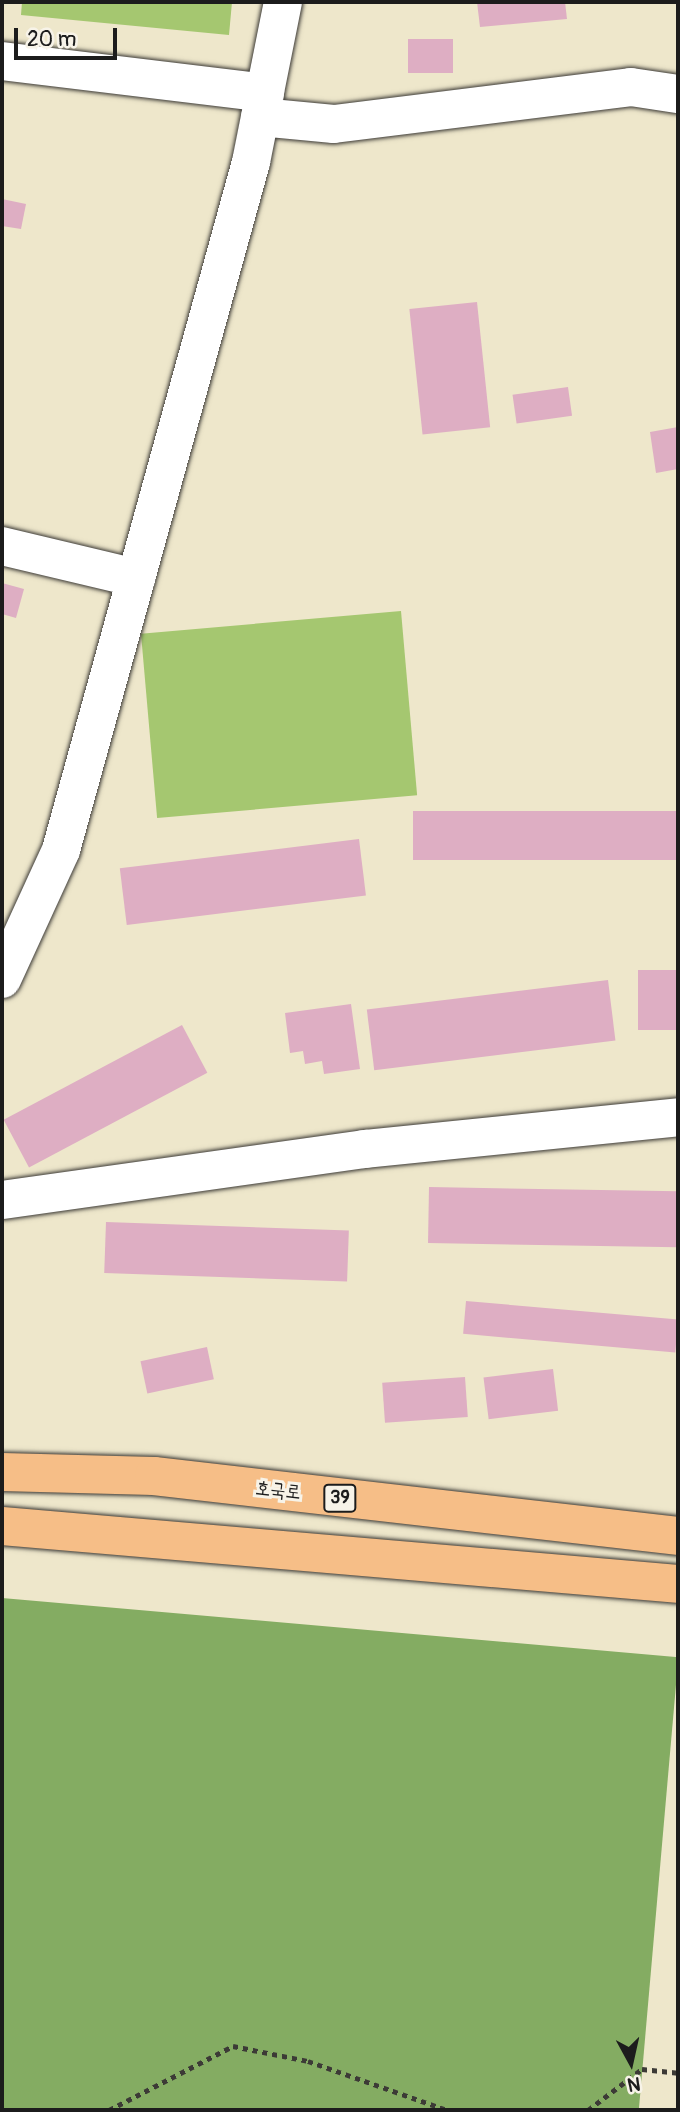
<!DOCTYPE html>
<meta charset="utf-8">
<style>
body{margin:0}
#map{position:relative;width:680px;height:2112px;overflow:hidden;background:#eee7cb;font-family:Pangolin,"Poor Story",sans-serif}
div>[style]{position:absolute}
.green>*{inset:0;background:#a5c770;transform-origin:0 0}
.forest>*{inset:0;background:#84ac62;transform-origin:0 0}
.building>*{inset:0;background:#deaec3;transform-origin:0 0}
.path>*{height:4.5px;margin-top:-2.25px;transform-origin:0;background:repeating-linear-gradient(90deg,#3c3a36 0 5px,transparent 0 10px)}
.roads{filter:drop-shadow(0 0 2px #3c3a36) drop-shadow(0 0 2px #3c3a36)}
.minor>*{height:38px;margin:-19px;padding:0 19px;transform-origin:19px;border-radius:19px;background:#fff}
.major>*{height:38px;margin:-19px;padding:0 19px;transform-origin:19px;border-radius:19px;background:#f6be87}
span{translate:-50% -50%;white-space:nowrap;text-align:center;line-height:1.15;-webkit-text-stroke:6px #f7f3e8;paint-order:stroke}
.shield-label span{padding:2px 5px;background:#f7f3e8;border:2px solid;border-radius:5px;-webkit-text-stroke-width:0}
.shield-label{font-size:18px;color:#1c1c1c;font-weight:700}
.street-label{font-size:19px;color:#1c1c1c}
.frame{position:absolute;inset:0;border:4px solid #1c1c1c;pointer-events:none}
.north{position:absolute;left:596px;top:2028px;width:70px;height:70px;-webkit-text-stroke:5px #f7f3e8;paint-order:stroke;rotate:172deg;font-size:19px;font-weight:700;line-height:28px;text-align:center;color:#1c1c1c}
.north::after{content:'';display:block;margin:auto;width:24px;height:32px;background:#1c1c1c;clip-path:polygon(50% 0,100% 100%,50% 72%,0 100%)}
.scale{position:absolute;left:14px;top:28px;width:103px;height:32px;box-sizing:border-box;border:4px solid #1c1c1c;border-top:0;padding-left:9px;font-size:21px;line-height:24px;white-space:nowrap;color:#1c1c1c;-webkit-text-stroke:5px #f7f3e8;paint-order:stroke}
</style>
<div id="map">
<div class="green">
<i style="clip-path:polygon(22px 2px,232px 2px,229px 35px,21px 15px)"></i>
<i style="left:401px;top:611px;width:185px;height:261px;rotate:85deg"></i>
</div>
<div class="forest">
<i style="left:2px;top:1598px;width:679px;height:512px;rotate:5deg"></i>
</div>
<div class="building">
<i style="clip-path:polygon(477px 2px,565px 2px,567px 19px,480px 27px)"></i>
<i style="left:408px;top:39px;width:45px;height:34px"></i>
<i style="clip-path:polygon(2px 199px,26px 204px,21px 229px,2px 226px)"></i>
<i style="left:477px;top:302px;width:126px;height:68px;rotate:84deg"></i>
<i style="left:568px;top:387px;width:29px;height:56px;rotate:82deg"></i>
<i style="clip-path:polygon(678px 427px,678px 469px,656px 473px,650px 432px)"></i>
<i style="clip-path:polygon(2px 583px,24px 589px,16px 618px,2px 614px)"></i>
<i style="left:678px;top:811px;width:49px;height:265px;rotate:90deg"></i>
<i style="left:359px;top:839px;width:57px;height:241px;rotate:83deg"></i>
<i style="left:678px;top:970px;width:60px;height:40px;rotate:90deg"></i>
<i style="left:608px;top:980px;width:61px;height:243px;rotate:83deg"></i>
<i style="clip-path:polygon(351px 1004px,360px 1069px,324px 1074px,322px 1061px,305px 1064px,303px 1051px,290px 1053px,285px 1013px)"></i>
<i style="left:182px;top:1025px;width:54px;height:202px;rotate:62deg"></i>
<i style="left:429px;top:1187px;width:249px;height:56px;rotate:1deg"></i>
<i style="left:106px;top:1222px;width:243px;height:51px;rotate:2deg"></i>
<i style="left:466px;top:1301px;width:213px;height:33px;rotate:5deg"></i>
<i style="left:207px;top:1347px;width:33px;height:68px;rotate:78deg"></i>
<i style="left:553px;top:1369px;width:42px;height:70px;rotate:83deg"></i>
<i style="left:465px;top:1377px;width:40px;height:83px;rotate:86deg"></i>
</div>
<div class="path">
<i style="left:109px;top:2110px;width:140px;rotate:-27.3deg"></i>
<i style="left:233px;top:2046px;width:76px;rotate:11.3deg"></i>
<i style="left:308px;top:2061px;width:147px;rotate:19.4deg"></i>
<i style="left:588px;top:2110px;width:68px;rotate:-37.2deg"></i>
<i style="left:642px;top:2069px;width:36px;rotate:6deg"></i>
</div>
<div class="roads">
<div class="minor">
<i style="left:2px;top:61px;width:265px;rotate:6.9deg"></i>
<i style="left:260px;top:117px;width:74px;rotate:5.4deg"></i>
<i style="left:334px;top:124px;width:299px;rotate:-7.1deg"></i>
<i style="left:631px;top:87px;width:48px;rotate:8.5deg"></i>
<i style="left:2px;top:546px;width:138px;rotate:13.4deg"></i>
<i style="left:2px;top:979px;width:142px;rotate:-65.4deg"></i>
<i style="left:61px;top:850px;width:714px;rotate:-74.56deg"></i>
<i style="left:251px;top:162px;width:163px;rotate:-78.7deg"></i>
<i style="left:2px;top:1200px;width:367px;rotate:-8deg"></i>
<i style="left:365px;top:1149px;width:315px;rotate:-5.8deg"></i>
</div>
<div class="major">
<i style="left:2px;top:1472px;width:152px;rotate:1.5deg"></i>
<i style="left:154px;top:1476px;width:527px;rotate:6.53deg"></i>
<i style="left:2px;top:1526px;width:678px;rotate:4.9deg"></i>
</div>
</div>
<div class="shield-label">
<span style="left:340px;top:1498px">39</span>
</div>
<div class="street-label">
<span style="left:278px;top:1491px;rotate:6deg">호국로</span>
</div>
<div class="frame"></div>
<div class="north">N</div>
<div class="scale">20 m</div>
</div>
